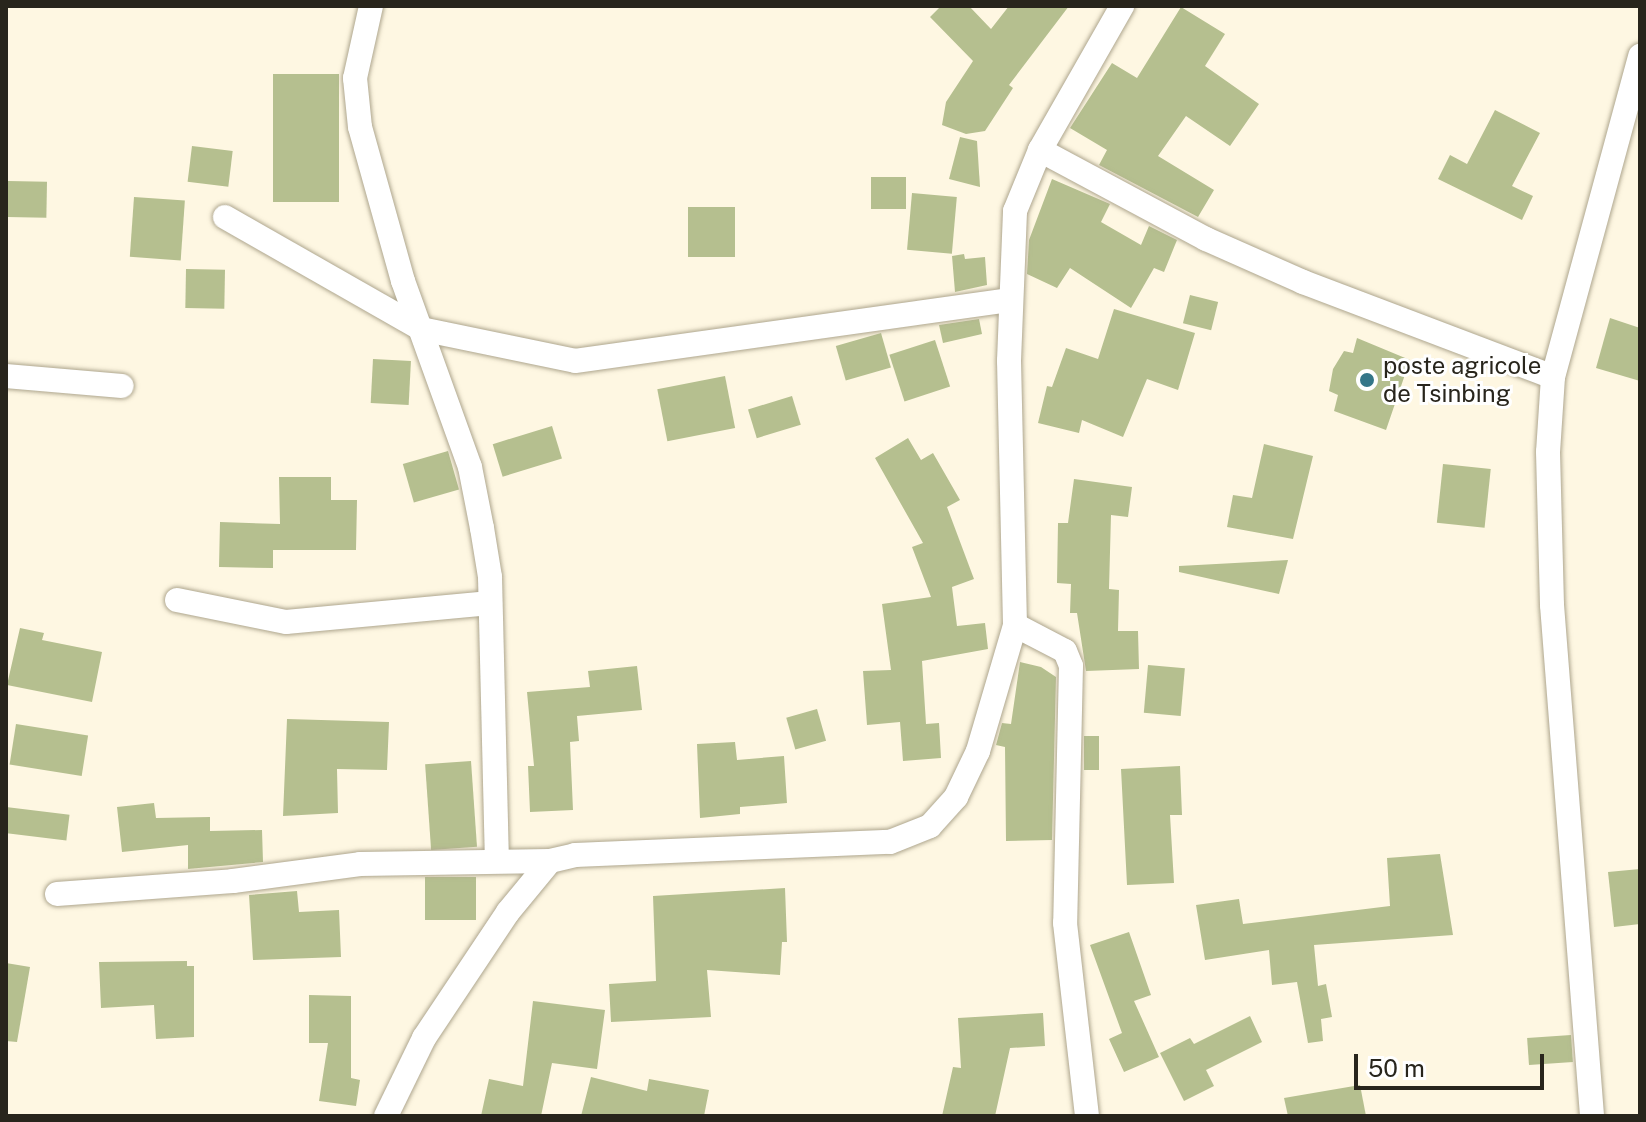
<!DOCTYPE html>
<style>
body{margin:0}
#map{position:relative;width:1646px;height:1122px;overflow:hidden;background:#fef7e2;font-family:"Public Sans",sans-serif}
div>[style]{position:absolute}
.building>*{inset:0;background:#b5bf8f;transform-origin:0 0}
.roads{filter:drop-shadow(0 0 2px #aea68e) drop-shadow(0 0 2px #aea68e)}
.minor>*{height:24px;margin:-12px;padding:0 12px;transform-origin:12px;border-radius:12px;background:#fff}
.dots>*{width:22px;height:22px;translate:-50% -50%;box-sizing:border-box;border:4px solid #fff;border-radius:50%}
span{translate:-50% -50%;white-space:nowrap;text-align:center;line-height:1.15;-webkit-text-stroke:6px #fff;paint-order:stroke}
.poi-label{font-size:24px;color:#28251c}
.left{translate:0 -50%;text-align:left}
.frame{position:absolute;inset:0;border:8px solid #28251c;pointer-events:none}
.scale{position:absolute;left:1354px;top:1054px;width:190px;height:36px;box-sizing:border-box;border:4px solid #28251c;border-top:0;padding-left:10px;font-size:24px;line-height:28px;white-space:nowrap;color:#28251c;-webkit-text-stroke:6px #fff;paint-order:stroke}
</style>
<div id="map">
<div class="building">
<i style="clip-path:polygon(941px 6px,969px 6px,991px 29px,1009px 6px,1069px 6px,1009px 85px,1013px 88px,985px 131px,966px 134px,942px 125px,946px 102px,973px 61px,930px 17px)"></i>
<i style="clip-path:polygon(1181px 7px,1225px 34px,1205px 66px,1259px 104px,1230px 146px,1186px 116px,1158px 156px,1214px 190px,1198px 217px,1099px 165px,1107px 150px,1070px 128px,1112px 63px,1137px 78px)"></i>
<i style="left:339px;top:74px;width:128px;height:66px;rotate:90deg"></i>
<i style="clip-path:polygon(1495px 110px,1540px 133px,1512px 186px,1533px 196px,1522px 220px,1438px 179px,1450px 155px,1467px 164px)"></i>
<i style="clip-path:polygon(960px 137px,977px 141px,980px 187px,949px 179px)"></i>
<i style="left:192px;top:146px;width:41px;height:36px;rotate:7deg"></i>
<i style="left:871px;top:177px;width:35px;height:32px"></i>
<i style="clip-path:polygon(1052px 179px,1110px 204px,1101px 222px,1141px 245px,1149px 226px,1177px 240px,1164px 272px,1154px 268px,1131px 308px,1070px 268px,1057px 288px,1027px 274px,1029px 240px)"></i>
<i style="left:8px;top:181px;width:39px;height:36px;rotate:1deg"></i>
<i style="left:912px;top:193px;width:45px;height:57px;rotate:5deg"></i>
<i style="left:134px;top:197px;width:51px;height:60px;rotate:4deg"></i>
<i style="left:688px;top:207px;width:47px;height:50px"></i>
<i style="clip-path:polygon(964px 254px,965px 259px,985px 257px,987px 285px,955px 292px,952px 256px)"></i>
<i style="left:186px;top:269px;width:39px;height:39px;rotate:1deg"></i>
<i style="left:1190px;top:295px;width:29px;height:29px;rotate:14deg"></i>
<i style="clip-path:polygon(1114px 309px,1195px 333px,1178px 390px,1147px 379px,1123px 437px,1082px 420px,1079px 433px,1038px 423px,1047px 386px,1052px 387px,1066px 348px,1098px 359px)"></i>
<i style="clip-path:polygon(1610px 318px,1640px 328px,1640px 381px,1596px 368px)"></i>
<i style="clip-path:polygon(979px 319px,982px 334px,943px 343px,939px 325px)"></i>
<i style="left:881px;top:333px;width:36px;height:47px;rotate:74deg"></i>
<i style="clip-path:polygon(1357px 338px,1410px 360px,1386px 430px,1334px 411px,1338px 395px,1329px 391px,1333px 369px,1344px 351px,1353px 353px)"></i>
<i style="left:935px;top:340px;width:49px;height:48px;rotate:72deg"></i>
<i style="left:373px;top:359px;width:38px;height:44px;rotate:3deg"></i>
<i style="left:725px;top:376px;width:53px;height:69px;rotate:79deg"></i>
<i style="left:792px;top:396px;width:30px;height:46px;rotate:73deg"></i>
<i style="left:552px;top:426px;width:34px;height:62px;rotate:73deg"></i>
<i style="clip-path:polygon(908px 438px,921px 460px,933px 453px,960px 500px,947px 507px,974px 579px,952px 587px,957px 626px,985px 623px,988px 649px,922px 661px,926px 724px,939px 723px,941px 758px,903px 761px,900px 722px,867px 725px,863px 671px,891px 670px,882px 604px,931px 597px,912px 547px,923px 543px,875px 458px)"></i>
<i style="clip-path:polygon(1264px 444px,1313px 456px,1293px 539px,1227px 527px,1233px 495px,1252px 498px)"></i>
<i style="left:448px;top:451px;width:40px;height:47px;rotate:74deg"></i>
<i style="left:1443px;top:464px;width:48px;height:59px;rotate:6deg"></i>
<i style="clip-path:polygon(279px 477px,331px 477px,331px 500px,357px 500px,356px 550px,273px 550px,273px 568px,219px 567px,220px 522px,280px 524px)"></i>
<i style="clip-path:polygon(1074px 479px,1132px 487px,1128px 517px,1111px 515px,1109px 589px,1119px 590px,1118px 631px,1138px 631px,1139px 669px,1086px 671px,1077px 613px,1070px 613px,1071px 584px,1057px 583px,1058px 523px,1068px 523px)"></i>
<i style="clip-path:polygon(1288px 560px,1279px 594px,1179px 572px,1179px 566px)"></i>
<i style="clip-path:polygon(20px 628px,44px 633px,42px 640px,102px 652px,92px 702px,7px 685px)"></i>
<i style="clip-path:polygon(1020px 662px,1041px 667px,1056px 677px,1052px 840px,1006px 841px,1005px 747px,996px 745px,1002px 723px,1011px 724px)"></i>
<i style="left:1148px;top:665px;width:37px;height:48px;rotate:5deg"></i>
<i style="clip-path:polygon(637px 666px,642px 710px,577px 716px,579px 741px,570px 742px,573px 810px,530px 812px,528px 766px,534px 766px,527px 692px,590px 687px,588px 671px)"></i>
<i style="left:817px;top:709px;width:33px;height:32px;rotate:74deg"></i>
<i style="clip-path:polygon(287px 719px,389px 722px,387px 770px,337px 769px,338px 813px,283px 816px)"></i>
<i style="left:16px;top:724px;width:73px;height:41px;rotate:9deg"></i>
<i style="left:1084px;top:736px;width:15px;height:34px"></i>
<i style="clip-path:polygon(735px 742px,737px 760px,784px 756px,787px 803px,740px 807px,740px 814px,700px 818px,697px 744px)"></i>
<i style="left:471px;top:761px;width:86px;height:46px;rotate:86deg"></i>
<i style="clip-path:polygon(1180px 766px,1182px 815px,1170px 815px,1174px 883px,1127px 885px,1121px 769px)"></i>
<i style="clip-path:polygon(154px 803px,156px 818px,210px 817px,210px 831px,262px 830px,263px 862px,188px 869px,188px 845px,122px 852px,117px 807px)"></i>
<i style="left:6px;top:807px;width:64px;height:26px;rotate:7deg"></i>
<i style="clip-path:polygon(1440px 854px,1453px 935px,1314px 945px,1318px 986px,1326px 984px,1332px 1017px,1321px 1019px,1323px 1041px,1308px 1043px,1297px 982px,1272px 985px,1269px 950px,1205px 960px,1196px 905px,1239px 899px,1243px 924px,1390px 906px,1387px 858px)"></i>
<i style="clip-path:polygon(1640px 869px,1640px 924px,1614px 927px,1608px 872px)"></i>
<i style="left:476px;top:877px;width:43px;height:51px;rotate:90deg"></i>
<i style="clip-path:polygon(785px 888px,787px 942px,782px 942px,780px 975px,707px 970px,711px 1017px,611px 1022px,609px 984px,656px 981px,653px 896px)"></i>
<i style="clip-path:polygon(297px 891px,299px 912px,339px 910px,341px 957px,253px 960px,249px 895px)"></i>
<i style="clip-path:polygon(1129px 932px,1151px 995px,1134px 1001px,1159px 1057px,1124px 1072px,1109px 1039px,1122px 1033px,1090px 945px)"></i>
<i style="clip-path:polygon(187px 961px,187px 966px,194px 966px,194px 1037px,156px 1039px,154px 1005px,101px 1008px,99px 962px)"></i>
<i style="clip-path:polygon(6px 963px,30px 967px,17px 1042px,6px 1041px)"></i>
<i style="clip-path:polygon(309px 995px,351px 996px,351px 1078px,360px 1080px,356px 1106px,319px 1101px,328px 1043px,309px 1043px)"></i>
<i style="clip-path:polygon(533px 1001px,605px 1010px,597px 1069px,552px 1063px,541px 1116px,481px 1116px,489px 1079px,523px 1086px)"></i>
<i style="clip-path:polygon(1043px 1013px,1045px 1046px,1010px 1048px,995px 1116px,942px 1116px,953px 1067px,961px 1068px,958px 1018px)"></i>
<i style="clip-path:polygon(1250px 1016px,1262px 1042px,1206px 1070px,1214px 1086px,1184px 1101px,1160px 1053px,1190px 1038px,1194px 1044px)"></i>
<i style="left:1571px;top:1035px;width:27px;height:44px;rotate:86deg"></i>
<i style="clip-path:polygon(591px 1077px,647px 1091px,649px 1079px,709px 1090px,704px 1116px,581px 1116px)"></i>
<i style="clip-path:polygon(1360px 1085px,1366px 1116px,1288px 1116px,1284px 1098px)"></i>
</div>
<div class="roads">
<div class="minor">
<i style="left:371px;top:6px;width:74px;rotate:102.5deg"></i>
<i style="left:355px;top:78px;width:49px;rotate:84.2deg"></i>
<i style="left:360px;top:127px;width:160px;rotate:74.4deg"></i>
<i style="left:403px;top:281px;width:198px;rotate:70.2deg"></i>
<i style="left:470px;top:467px;width:62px;rotate:78.9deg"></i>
<i style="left:482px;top:528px;width:50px;rotate:80.7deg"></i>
<i style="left:490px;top:577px;width:282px;rotate:88.6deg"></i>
<i style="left:1040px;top:150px;width:188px;rotate:28.2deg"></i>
<i style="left:1206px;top:239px;width:106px;rotate:23.9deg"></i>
<i style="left:1303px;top:282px;width:267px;rotate:20.8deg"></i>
<i style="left:1553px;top:377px;width:333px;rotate:-74.8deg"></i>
<i style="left:225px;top:217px;width:226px;rotate:29.7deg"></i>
<i style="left:421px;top:329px;width:157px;rotate:11.7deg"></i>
<i style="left:575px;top:361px;width:438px;rotate:-8deg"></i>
<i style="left:6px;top:376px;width:116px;rotate:4.9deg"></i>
<i style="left:1553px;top:377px;width:75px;rotate:93.8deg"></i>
<i style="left:1548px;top:452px;width:153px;rotate:88.5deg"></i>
<i style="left:1552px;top:605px;width:513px;rotate:85.52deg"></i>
<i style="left:177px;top:600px;width:111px;rotate:11.4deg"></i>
<i style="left:286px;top:622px;width:205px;rotate:-5.3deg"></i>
<i style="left:1015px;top:625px;width:56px;rotate:27.5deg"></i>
<i style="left:1065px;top:651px;width:16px;rotate:68deg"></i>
<i style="left:1071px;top:666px;width:257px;rotate:91.3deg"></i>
<i style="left:1065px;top:923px;width:194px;rotate:83.5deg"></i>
<i style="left:57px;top:894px;width:176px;rotate:-4.2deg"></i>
<i style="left:233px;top:881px;width:128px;rotate:-7.6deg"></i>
<i style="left:360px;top:864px;width:190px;rotate:-0.9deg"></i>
<i style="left:386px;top:1116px;width:87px;rotate:-64deg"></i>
<i style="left:424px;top:1038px;width:151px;rotate:-56.3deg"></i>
<i style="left:508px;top:912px;width:66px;rotate:-50.5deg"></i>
<i style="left:550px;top:861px;width:26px;rotate:-13deg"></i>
<i style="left:575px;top:855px;width:315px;rotate:-2.4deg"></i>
<i style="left:890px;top:842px;width:43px;rotate:-21.8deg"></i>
<i style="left:930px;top:826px;width:39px;rotate:-48deg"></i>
<i style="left:956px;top:797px;width:51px;rotate:-64.4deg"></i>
<i style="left:978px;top:751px;width:131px;rotate:-73.6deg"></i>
<i style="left:1015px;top:625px;width:264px;rotate:-91.3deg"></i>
<i style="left:1009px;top:361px;width:150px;rotate:-87.7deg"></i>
<i style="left:1015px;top:211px;width:66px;rotate:-67.7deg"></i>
<i style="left:1040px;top:150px;width:166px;rotate:-60.3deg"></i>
</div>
</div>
<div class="dots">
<i style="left:1367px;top:380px;background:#347688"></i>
</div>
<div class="poi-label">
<span class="left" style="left:1383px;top:380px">poste agricole<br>de Tsinbing</span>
</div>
<div class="frame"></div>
<div class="scale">50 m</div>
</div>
